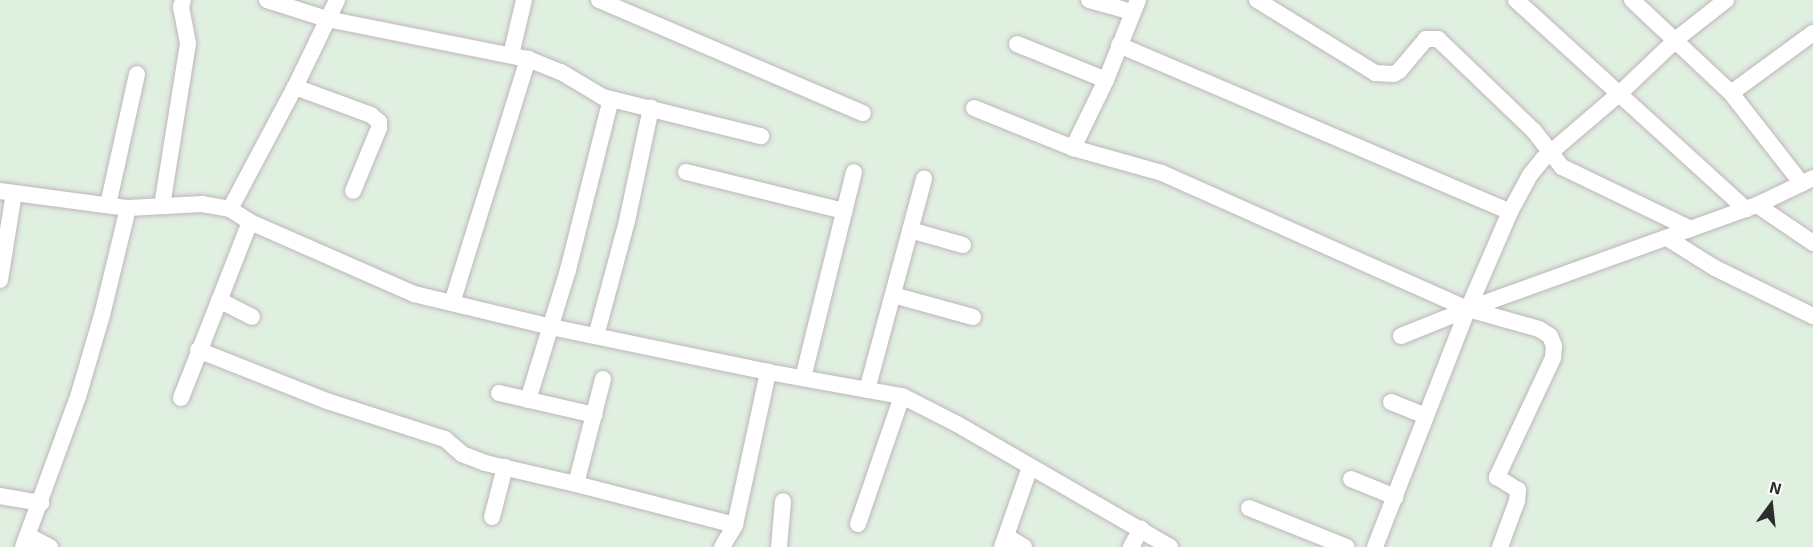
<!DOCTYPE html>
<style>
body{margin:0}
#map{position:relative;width:1813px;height:547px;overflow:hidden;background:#dfefe0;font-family:"Exo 2",sans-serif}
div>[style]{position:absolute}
.roads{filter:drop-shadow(0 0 2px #c1b3bc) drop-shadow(0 0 2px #c1b3bc)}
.minor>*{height:16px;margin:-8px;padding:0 8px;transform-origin:8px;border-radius:8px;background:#fff}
span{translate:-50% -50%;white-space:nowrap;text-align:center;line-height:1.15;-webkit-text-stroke:6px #fff;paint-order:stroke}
.north{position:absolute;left:1741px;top:475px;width:60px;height:60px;-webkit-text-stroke:4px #fff;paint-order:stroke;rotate:15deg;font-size:16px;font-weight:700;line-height:24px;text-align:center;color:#2d2d2d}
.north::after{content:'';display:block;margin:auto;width:21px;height:27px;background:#2d2d2d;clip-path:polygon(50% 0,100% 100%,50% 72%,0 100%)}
</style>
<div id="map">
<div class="roads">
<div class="minor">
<i style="left:267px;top:0;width:63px;rotate:17.6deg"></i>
<i style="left:327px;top:19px;width:205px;rotate:11.3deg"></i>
<i style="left:528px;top:59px;width:35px;rotate:22deg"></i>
<i style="left:561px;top:72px;width:49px;rotate:30.8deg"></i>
<i style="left:603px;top:97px;width:163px;rotate:13.9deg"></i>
<i style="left:599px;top:0;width:287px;rotate:23.2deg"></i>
<i style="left:1089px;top:0;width:45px;rotate:15.6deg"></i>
<i style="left:1138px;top:0;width:86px;rotate:111.8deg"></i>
<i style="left:1106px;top:80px;width:76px;rotate:115.9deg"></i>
<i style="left:1073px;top:148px;width:92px;rotate:15.7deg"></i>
<i style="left:1162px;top:173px;width:335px;rotate:24deg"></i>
<i style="left:1468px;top:309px;width:74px;rotate:15.7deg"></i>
<i style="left:1539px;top:329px;width:13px;rotate:32deg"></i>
<i style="left:1550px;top:336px;width:11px;rotate:68deg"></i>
<i style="left:1554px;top:346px;width:12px;rotate:95deg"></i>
<i style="left:1553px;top:358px;width:132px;rotate:115.2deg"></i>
<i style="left:1497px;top:477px;width:25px;rotate:32deg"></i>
<i style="left:1518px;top:490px;width:11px;rotate:95deg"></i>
<i style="left:1517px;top:501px;width:49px;rotate:110.3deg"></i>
<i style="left:1257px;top:0;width:139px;rotate:31.7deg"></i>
<i style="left:1375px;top:73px;width:19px;rotate:3deg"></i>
<i style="left:1394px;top:74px;width:6px;rotate:-31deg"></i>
<i style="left:1399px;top:71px;width:42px;rotate:-49.8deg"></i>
<i style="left:1426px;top:39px;width:12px"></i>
<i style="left:1438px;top:39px;width:133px;rotate:43.8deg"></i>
<i style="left:1534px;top:131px;width:46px;rotate:52.1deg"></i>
<i style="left:1562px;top:167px;width:143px;rotate:25.7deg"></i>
<i style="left:1516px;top:0;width:311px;rotate:42.3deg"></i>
<i style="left:1632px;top:0;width:136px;rotate:43.2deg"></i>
<i style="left:1731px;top:93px;width:115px;rotate:52deg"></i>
<i style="left:1017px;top:44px;width:96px;rotate:22deg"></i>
<i style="left:1119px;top:45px;width:425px;rotate:23.1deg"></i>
<i style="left:511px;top:55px;width:57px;rotate:-76.7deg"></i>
<i style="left:295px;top:87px;width:81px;rotate:20.2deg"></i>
<i style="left:371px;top:115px;width:11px;rotate:41deg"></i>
<i style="left:379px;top:122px;width:6px;rotate:90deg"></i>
<i style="left:379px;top:128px;width:68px;rotate:112.4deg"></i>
<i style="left:1731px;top:93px;width:102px;rotate:-36.2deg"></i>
<i style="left:974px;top:108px;width:107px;rotate:22deg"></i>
<i style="left:686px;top:172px;width:163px;rotate:13.9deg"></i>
<i style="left:0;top:191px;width:129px;rotate:7.6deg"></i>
<i style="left:128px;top:208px;width:74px;rotate:-3.1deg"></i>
<i style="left:202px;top:204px;width:28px;rotate:10deg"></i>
<i style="left:230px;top:209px;width:24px;rotate:33deg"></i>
<i style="left:250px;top:222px;width:179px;rotate:23.7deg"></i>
<i style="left:414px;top:294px;width:141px;rotate:13.5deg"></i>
<i style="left:551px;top:327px;width:222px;rotate:11.7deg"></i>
<i style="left:768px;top:372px;width:136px;rotate:10.2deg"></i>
<i style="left:902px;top:396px;width:62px;rotate:27deg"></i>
<i style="left:957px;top:424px;width:246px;rotate:30deg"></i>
<i style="left:108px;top:205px;width:134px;rotate:-77.5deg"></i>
<i style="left:1757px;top:205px;width:68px;rotate:34.2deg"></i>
<i style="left:162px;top:206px;width:165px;rotate:-80.9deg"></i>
<i style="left:188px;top:43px;width:37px;rotate:-101deg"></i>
<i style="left:181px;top:7px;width:7px;rotate:-74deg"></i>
<i style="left:230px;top:209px;width:138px;rotate:-62deg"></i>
<i style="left:295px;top:87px;width:97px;rotate:-64.2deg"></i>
<i style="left:910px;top:230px;width:55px;rotate:15.8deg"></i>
<i style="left:1667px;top:238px;width:57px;rotate:32deg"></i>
<i style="left:1715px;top:268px;width:109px;rotate:26.1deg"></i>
<i style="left:0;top:280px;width:88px;rotate:-80.9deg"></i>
<i style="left:893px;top:295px;width:83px;rotate:15.4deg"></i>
<i style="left:219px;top:300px;width:37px;rotate:27deg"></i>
<i style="left:452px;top:303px;width:256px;rotate:-72.7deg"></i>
<i style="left:596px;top:336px;width:119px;rotate:-74.9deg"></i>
<i style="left:627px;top:221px;width:116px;rotate:-78deg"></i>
<i style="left:1401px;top:336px;width:72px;rotate:-21.9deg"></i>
<i style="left:1468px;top:309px;width:307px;rotate:-19.8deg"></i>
<i style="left:1757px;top:205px;width:62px;rotate:-25.7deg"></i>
<i style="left:198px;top:350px;width:139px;rotate:21.6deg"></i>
<i style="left:327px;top:401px;width:124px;rotate:17.9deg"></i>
<i style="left:445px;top:439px;width:23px;rotate:41deg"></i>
<i style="left:462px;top:454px;width:25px;rotate:21deg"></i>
<i style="left:485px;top:463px;width:93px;rotate:13deg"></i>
<i style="left:803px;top:378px;width:212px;rotate:-76.1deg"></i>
<i style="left:603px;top:379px;width:108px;rotate:104.4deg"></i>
<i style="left:576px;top:484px;width:164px;rotate:14.5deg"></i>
<i style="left:867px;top:390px;width:219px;rotate:-74.9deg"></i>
<i style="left:499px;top:393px;width:98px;rotate:13deg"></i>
<i style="left:181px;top:398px;width:189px;rotate:-68.6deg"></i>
<i style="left:528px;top:400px;width:136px;rotate:-72.9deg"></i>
<i style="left:568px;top:270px;width:176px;rotate:-75.9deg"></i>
<i style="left:1391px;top:402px;width:38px;rotate:22deg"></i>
<i style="left:1351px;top:479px;width:48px;rotate:22.2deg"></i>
<i style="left:0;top:496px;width:42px;rotate:9.7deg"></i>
<i style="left:1249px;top:508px;width:105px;rotate:21.7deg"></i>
<i style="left:492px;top:517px;width:52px;rotate:-75.4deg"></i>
<i style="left:858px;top:524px;width:135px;rotate:-71deg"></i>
<i style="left:29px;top:536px;width:24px;rotate:28deg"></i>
<i style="left:1006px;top:536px;width:21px;rotate:31deg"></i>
<i style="left:23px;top:547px;width:160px;rotate:-69.9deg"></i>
<i style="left:78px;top:397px;width:85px;rotate:-73.7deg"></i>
<i style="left:102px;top:315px;width:110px;rotate:-76.3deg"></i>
<i style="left:722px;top:547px;width:26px;rotate:-59deg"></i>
<i style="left:735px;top:525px;width:157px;rotate:-77.8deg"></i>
<i style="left:779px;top:547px;width:46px;rotate:-85deg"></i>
<i style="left:1002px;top:547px;width:85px;rotate:-70.7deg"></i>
<i style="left:1131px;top:547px;width:21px;rotate:-61deg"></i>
<i style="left:1375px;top:547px;width:256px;rotate:-68.7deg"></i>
<i style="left:1468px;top:309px;width:106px;rotate:-66.6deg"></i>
<i style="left:1510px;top:212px;width:42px;rotate:-61.6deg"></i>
<i style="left:1530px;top:175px;width:22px;rotate:-51deg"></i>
<i style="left:1544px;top:158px;width:99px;rotate:-40.5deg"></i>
<i style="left:1619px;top:94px;width:83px;rotate:-43.5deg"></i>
<i style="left:1679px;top:37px;width:60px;rotate:-38.2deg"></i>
</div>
</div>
<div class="north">N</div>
</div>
